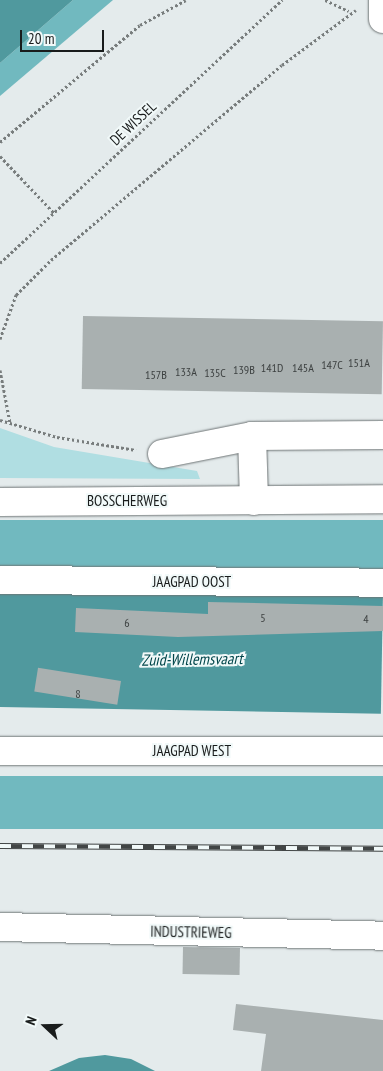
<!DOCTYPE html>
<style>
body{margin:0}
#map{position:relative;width:383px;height:1071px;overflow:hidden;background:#e4ebec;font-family:"PT Sans Narrow",sans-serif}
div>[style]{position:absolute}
.green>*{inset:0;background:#b0dee2}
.forest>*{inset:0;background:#71b9bf;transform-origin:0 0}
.water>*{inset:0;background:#50999e;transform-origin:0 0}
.building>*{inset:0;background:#a9b0b0;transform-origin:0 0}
.path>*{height:3px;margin-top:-1.5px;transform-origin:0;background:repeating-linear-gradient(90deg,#787d7d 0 2.5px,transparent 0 5px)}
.roads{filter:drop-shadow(0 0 1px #6e7475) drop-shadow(0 0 1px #6e7475)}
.minor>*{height:28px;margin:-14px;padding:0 14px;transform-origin:14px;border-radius:14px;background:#fff}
.rail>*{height:5.5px;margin-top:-2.75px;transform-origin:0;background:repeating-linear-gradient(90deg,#f1f9f9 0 11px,#414545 0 22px);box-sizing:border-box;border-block:1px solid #414545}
span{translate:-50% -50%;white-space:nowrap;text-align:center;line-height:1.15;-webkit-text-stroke:4px #f1f9f9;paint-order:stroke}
.number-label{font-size:12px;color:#3d4141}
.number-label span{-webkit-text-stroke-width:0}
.street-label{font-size:15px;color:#191c1c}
.water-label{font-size:16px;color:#00454a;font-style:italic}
.north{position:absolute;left:20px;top:1001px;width:50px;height:50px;-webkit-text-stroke:4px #f1f9f9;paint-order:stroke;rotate:291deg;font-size:14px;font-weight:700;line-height:20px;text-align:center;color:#191c1c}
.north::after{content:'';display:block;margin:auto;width:18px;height:22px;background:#191c1c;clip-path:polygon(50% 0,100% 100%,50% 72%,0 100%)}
.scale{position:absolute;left:20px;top:30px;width:84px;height:22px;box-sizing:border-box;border:2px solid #191c1c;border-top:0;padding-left:6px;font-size:15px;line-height:18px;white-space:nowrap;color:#191c1c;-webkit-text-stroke:4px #f1f9f9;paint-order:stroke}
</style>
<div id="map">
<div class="green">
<i style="clip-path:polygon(0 428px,54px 447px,197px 471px,200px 479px,0 478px)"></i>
</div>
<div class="forest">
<i style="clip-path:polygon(73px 0,113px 0,0 96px,0 63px)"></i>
<i style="left:383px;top:520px;width:54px;height:383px;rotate:90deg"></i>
<i style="left:383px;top:776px;width:53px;height:383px;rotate:90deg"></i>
</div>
<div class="water">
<i style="clip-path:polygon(0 0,73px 0,0 63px)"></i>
<i style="left:0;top:588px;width:383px;height:119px;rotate:1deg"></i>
<i style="clip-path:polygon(105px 1055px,131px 1059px,155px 1071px,49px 1071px,79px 1058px)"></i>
</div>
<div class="building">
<i style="left:83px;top:316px;width:300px;height:73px;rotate:1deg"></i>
<i style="clip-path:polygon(208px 602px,383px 606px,383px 631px,178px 637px,75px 632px,76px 608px,208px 614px)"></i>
<i style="left:121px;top:681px;width:24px;height:84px;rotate:99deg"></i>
<i style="left:183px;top:947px;width:57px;height:27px;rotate:1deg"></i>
<i style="clip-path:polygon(236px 1004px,383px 1020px,383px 1071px,261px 1071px,266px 1034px,233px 1030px)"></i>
</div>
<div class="path">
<i style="left:325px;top:0;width:26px;rotate:25deg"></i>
<i style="left:0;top:142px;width:182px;rotate:-39.9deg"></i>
<i style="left:140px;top:25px;width:52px;rotate:-28.5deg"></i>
<i style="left:0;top:156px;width:79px;rotate:46.5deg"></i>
<i style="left:0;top:263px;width:386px;rotate:-43deg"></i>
<i style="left:0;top:339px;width:47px;rotate:-70deg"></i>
<i style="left:16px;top:295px;width:49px;rotate:-45deg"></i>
<i style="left:51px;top:260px;width:302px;rotate:-40.2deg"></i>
<i style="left:282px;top:65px;width:92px;rotate:-36.6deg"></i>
<i style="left:0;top:370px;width:54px;rotate:79.3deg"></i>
<i style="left:0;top:420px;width:59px;rotate:16.6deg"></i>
<i style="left:57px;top:437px;width:80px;rotate:9.3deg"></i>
</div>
<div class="roads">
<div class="minor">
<i style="left:383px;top:0;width:19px;rotate:90deg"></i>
<i style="left:252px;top:436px;width:65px;rotate:88.2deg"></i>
<i style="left:162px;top:454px;width:92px;rotate:-11.3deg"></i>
<i style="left:252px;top:436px;width:131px;rotate:-0.4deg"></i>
<i style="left:0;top:502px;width:383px;rotate:-0.4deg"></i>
<i style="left:0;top:580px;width:383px;rotate:0.4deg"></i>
<i style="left:0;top:751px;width:383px"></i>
<i style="left:0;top:927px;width:383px;rotate:1.3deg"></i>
</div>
</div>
<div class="rail">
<i style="left:0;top:846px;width:383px;rotate:0.4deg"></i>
</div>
<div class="number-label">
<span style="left:359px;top:363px">151A</span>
<span style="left:332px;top:365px">147C</span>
<span style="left:272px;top:368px">141D</span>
<span style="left:303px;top:368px">145A</span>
<span style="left:244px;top:370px">139B</span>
<span style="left:186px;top:372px">133A</span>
<span style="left:215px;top:373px">135C</span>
<span style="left:156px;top:375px">157B</span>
<span style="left:263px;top:618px">5</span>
<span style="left:366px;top:619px">4</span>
<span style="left:127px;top:623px">6</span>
<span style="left:78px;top:694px">8</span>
</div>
<div class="street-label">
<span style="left:133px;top:123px;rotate:-43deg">DE WISSEL</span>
<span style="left:127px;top:501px">BOSSCHERWEG</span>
<span style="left:192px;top:582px">JAAGPAD OOST</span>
<span style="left:192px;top:751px">JAAGPAD WEST</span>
<span style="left:191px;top:932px;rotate:1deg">INDUSTRIEWEG</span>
</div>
<div class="water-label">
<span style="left:192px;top:659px;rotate:-1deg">Zuid-Willemsvaart</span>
</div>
<div class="north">N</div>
<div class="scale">20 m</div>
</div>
